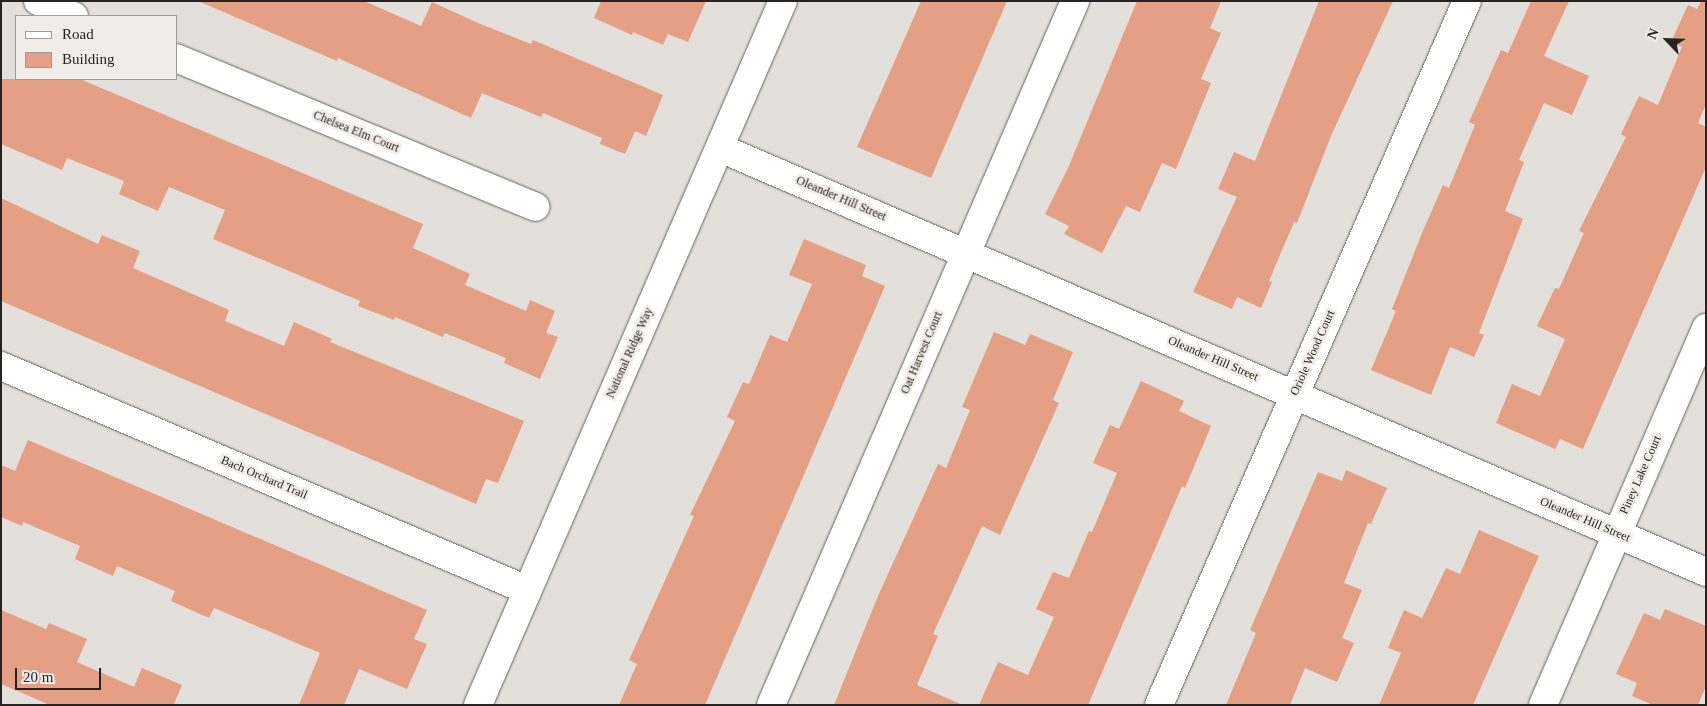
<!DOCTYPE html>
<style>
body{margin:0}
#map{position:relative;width:1707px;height:706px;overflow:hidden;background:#e3dfda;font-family:"Times New Roman",serif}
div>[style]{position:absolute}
.building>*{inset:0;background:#e59f84}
.roads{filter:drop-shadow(0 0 1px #65615d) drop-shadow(0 0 1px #65615d)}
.minor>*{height:28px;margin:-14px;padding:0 14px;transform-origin:14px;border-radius:14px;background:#fff}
span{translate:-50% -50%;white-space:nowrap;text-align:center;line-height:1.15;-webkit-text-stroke:5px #f0ece7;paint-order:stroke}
.street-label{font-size:12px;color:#262422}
.frame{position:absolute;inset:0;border:2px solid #262422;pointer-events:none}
.legend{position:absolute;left:15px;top:15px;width:162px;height:65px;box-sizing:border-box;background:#f0ece7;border:1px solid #9f9c98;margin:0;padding:6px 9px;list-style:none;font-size:15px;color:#262422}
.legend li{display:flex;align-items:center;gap:10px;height:25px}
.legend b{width:25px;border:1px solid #9f9c98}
.north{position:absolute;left:1642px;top:15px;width:50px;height:50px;-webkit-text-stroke:4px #f0ece7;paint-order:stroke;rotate:294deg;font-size:14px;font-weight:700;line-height:20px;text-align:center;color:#262422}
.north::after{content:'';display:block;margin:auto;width:18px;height:22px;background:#262422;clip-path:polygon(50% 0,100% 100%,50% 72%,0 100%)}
.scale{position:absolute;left:15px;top:668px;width:86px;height:22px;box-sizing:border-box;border:2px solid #262422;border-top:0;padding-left:6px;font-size:15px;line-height:18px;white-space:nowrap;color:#262422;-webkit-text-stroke:4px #f0ece7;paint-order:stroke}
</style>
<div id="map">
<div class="building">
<i style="clip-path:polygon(198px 1px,364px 1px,421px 26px,432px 2px,478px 23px,531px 44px,533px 40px,663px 95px,646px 136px,635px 131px,625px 154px,600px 144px,602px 138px,543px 113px,541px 117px,482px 93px,471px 118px,338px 58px,337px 61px)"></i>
<i style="clip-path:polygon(601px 1px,706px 1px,688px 42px,668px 34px,663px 45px,633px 32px,632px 35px,594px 18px)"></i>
<i style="clip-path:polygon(921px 1px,1007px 1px,931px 178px,857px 147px)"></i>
<i style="clip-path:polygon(1137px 1px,1221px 1px,1210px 28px,1221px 33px,1201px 79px,1211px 83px,1176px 169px,1162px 163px,1140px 212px,1126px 206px,1102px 253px,1064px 234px,1069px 226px,1045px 214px,1068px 168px)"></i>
<i style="clip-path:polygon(1319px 1px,1393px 1px,1331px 136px,1297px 223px,1294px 222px,1269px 281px,1272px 282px,1261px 308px,1237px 297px,1232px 309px,1193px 292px,1237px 197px,1218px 189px,1234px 152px,1255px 161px)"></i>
<i style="clip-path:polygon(1531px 1px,1569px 1px,1544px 56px,1589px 76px,1572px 115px,1544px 103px,1519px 160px,1524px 162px,1505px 211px,1523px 219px,1479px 333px,1484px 335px,1474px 357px,1450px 347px,1431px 395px,1371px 370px,1396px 311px,1392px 309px,1422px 233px,1443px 185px,1449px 188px,1475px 125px,1469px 122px,1501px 50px,1508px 53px)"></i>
<i style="clip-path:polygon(1701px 1px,1706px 1px,1706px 104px,1698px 123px,1706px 127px,1706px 167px,1583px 449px,1560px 439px,1555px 449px,1496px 423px,1512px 384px,1540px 396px,1565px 339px,1537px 326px,1555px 288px,1559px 289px,1584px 233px,1579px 231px,1626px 137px,1621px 134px,1639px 96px,1658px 105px,1682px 47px,1671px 42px,1688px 5px,1697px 9px)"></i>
<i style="clip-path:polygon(1px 79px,80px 79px,423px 224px,413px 248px,470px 274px,465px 285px,526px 311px,530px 300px,555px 311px,546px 333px,558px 337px,540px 379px,504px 363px,506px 358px,445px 333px,443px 337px,395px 317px,394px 320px,358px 306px,360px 301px,213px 239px,225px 210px,169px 187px,158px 211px,119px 194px,124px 181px,67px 158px,62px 170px,1px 144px)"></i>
<i style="clip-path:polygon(1px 198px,98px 244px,102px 235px,140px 251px,133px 268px,229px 310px,225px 321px,284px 346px,294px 322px,332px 339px,330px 342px,524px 421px,498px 483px,486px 479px,476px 504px,1px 301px)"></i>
<i style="clip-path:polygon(804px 239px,866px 265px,862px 276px,885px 286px,705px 705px,619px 705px,637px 664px,629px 660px,694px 516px,690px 515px,735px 421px,727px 417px,743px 382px,749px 384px,770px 335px,787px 342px,812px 284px,789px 275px)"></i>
<i style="clip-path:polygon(994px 332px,1025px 345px,1030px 334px,1073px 352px,1053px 400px,1059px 403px,1000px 535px,982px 526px,933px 634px,938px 636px,917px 685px,963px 705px,834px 705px,878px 596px,938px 464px,946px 468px,970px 410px,962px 407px)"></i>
<i style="clip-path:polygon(1141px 381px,1184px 401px,1179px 411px,1211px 426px,1185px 488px,1182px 486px,1088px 705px,979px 705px,998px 662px,1028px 675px,1054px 617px,1036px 609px,1053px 572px,1069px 578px,1089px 531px,1092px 532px,1117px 473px,1093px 463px,1110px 425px,1119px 429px)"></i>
<i style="clip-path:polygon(28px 440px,427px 610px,414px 639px,427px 644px,407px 689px,359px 669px,344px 705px,299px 705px,320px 653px,214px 608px,209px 618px,171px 601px,175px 591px,117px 566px,113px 576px,75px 559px,80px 546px,23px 522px,22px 526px,1px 517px,1px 465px,15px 471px)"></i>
<i style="clip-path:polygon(1346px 470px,1387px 488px,1371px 524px,1368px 523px,1344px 583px,1362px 590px,1342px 638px,1354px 643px,1337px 682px,1305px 668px,1290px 705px,1226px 705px,1256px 633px,1250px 630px,1318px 472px,1342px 481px)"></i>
<i style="clip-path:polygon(1479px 530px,1539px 556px,1473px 705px,1379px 705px,1401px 653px,1388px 648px,1404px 610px,1422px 618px,1446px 568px,1460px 574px)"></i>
<i style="clip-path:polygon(1665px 609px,1706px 626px,1706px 686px,1698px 705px,1653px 705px,1632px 696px,1637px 683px,1616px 674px,1644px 613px,1660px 620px)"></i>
<i style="clip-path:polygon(1px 610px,46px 629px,49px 623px,87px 639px,77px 662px,134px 687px,142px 668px,182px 685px,174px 704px,176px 705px,50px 705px,1px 684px)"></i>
</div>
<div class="roads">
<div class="minor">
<i style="left:38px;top:1px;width:39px;rotate:23deg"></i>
<i style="left:176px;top:58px;width:389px;rotate:22.5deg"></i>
<i style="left:720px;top:148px;width:1073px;rotate:23.27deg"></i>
<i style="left:1px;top:366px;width:572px;rotate:23.07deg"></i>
<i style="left:478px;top:705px;width:767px;rotate:-66.58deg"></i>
<i style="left:771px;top:705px;width:767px;rotate:-66.64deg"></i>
<i style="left:1159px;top:705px;width:768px;rotate:-66.37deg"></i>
<i style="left:1543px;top:705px;width:411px;rotate:-66.6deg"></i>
</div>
</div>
<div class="street-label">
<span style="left:356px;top:132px;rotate:22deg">Chelsea Elm Court</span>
<span style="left:841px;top:199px;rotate:23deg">Oleander Hill Street</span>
<span style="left:630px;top:353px;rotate:-66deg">National Ridge Way</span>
<span style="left:922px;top:353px;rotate:-67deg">Oat Harvest Court</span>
<span style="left:1313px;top:353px;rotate:-66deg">Oriole Wood Court</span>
<span style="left:1213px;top:359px;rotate:23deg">Oleander Hill Street</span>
<span style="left:1641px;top:475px;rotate:-66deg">Piney Lake Court</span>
<span style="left:264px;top:478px;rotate:23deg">Bach Orchard Trail</span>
<span style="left:1585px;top:520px;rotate:23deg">Oleander Hill Street</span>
</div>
<div class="frame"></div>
<ul class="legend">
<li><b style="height:6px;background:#fff"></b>Road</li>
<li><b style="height:14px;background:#e59f84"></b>Building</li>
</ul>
<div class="north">N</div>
<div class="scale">20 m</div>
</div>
